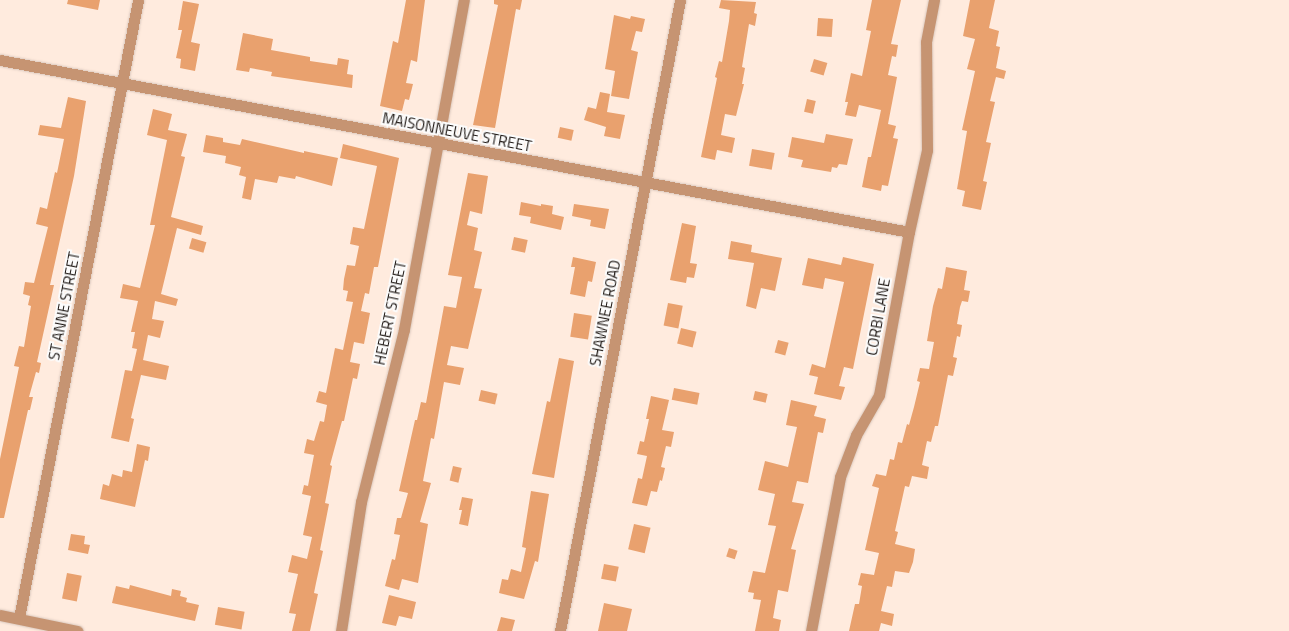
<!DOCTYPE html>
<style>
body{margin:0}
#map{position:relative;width:1289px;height:631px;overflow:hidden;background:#ffebde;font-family:"Titillium Web",sans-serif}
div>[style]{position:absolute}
.building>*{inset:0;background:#e9a16e;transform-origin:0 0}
.roads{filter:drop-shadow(0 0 1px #dbc9be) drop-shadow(0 0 1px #dbc9be)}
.minor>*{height:11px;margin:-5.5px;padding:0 5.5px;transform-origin:5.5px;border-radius:5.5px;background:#c69472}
span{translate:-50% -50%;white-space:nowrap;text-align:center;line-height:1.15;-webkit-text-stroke:4px #fcfcfc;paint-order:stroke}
.street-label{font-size:15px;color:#1e1713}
</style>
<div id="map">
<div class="building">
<i style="clip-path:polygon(68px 0,100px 0,98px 10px,67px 4px)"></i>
<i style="clip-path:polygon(406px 0,425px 0,417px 62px,411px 60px,406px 83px,413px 84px,409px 100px,405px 99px,402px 111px,380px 106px,393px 41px,398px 43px)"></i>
<i style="clip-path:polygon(494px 0,522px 0,520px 10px,516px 9px,495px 128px,473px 125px,498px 5px,494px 4px)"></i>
<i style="clip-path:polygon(721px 0,756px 2px,754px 13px,757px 14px,755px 26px,749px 24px,742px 67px,745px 68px,742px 84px,744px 84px,736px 116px,725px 114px,721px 135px,735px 138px,732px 153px,717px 150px,715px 160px,701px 157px,717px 78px,715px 77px,719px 61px,722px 62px,729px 21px,730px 10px,719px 8px)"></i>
<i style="clip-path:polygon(872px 0,901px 0,891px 44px,898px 45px,896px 57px,892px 56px,888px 75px,897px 77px,888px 124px,896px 126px,893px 138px,898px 139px,888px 186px,882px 185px,881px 191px,862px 187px,868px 157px,871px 157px,881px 110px,859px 105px,856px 117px,845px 115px,848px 102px,845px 102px,851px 73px,862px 76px,871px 31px,866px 30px)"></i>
<i style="clip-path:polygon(970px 0,995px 0,989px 28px,999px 31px,996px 46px,1000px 47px,996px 68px,1006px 71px,1004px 79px,996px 77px,990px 101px,995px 102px,986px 142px,991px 143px,983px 181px,987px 182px,981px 210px,962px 206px,965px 191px,957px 189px,967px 131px,962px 130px,975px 71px,967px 69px,975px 39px,963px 36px)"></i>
<i style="clip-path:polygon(183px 1px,199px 4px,191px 42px,200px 44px,195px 71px,180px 68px,181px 59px,176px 58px,182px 30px,178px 30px)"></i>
<i style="clip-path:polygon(614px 15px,630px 19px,631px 16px,645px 19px,642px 32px,636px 31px,631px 50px,638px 52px,629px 99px,611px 96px,615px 71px,605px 69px)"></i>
<i style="left:818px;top:18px;width:15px;height:18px;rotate:4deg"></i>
<i style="clip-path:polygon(243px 33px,273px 39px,271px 50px,310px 57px,310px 61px,337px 65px,338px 58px,349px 60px,347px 74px,353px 75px,352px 88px,271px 76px,272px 72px,250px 68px,249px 72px,236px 70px)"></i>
<i style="left:814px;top:59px;width:14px;height:13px;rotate:17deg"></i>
<i style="clip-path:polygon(600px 92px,610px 94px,607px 112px,625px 115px,620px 139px,604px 136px,606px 127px,584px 120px,588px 107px,596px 109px)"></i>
<i style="clip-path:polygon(68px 97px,86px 101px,74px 176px,50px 285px,54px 285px,37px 362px,41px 363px,39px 373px,36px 372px,29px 397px,33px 397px,30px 410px,28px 410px,4px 518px,0 518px,0 459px,19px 367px,14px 366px,19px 346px,24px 347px,31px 306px,28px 305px,30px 296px,23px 294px,25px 282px,34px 283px,48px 227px,36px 224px,40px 207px,47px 209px,55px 172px,57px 173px,64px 139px,38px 135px,40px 125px,61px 128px)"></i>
<i style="left:807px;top:99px;width:9px;height:13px;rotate:13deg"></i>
<i style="clip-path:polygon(153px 109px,172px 114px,168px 130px,187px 134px,181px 156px,185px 157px,171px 217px,203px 226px,201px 235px,177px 228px,161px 294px,178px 299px,176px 306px,155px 301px,152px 319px,164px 321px,160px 338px,148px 335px,143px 360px,169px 366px,166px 380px,141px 375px,131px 418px,134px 419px,129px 442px,111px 438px,125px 370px,132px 371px,137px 349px,132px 348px,135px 332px,131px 332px,138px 301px,120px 298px,123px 284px,140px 288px,155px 225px,150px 225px,167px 140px,147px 135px)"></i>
<i style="left:560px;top:127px;width:14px;height:11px;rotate:12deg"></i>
<i style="clip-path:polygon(826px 134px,853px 139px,847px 165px,839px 164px,837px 168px,832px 167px,831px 172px,801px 167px,803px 160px,788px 157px,792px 137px,824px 143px)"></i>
<i style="clip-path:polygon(206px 135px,223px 138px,223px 142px,240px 145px,242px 139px,304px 153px,304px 151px,338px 158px,332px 186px,296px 176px,295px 179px,279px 176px,277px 183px,255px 179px,251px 200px,242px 198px,246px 177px,239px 175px,241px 167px,225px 163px,226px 156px,203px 152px)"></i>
<i style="clip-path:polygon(343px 144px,399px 158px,378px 267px,374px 267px,369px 294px,365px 293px,361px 311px,370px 313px,364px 344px,354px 342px,350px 362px,360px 364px,357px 379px,353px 378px,344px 421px,342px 421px,330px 465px,332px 466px,325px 503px,329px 504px,320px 550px,323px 551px,316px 583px,314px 593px,318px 594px,310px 631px,292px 631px,296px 614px,289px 613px,298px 574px,288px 572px,292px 555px,307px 559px,312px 537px,303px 535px,311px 496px,302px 494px,304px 485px,308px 486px,314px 455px,304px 453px,307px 439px,314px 441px,320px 421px,324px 422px,327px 405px,316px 402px,319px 391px,326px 393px,335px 348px,343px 350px,353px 302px,346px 301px,348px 291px,343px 290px,344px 279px,347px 265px,355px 266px,359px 246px,350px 244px,353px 227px,364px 229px,377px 166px,340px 158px)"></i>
<i style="left:752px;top:149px;width:23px;height:17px;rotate:10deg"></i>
<i style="clip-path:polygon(468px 173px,488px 176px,482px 214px,470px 211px,467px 225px,478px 228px,474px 250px,482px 252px,474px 288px,482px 289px,468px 349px,451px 346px,447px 365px,464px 368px,460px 385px,444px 382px,434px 439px,431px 438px,423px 481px,431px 483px,420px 522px,428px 524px,418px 583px,402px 579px,399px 590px,385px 586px,392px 559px,395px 560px,400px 535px,394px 534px,397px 518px,401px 518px,408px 493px,399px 491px,415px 420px,417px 420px,421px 402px,426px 403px,444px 306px,456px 308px,462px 277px,448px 275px)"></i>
<i style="clip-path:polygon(521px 202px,541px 206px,541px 204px,553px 206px,552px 214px,564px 217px,561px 230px,530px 223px,531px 217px,519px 215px)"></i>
<i style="clip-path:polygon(574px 204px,609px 209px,605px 229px,590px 226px,591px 220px,572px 216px)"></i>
<i style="clip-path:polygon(682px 223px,696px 226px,690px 263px,697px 264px,694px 278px,687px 277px,686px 283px,670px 280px)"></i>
<i style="left:514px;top:237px;width:14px;height:13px;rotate:12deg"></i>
<i style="left:192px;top:238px;width:15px;height:11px;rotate:16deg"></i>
<i style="clip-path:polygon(731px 241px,752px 245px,751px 252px,782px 258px,775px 291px,761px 288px,756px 309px,746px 306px,754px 263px,728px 259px)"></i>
<i style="clip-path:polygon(573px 257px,596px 262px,592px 282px,588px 281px,585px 297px,570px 294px,575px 267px,571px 267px)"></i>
<i style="clip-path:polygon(843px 257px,874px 264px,853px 369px,844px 367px,839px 386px,845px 387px,841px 400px,814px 394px,818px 377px,809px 375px,812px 364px,825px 368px,844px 282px,825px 278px,823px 289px,802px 285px,808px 258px,841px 265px)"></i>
<i style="clip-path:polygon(946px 267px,967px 271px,964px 290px,970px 291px,968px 302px,962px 301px,960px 307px,957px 324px,962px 325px,960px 337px,957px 336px,953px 357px,957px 358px,953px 376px,948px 375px,938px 426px,935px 426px,931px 442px,927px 441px,922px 465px,929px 467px,927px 479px,912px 476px,909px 487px,905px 486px,895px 531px,898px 532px,895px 544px,915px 549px,913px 562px,909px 573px,895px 571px,892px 587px,887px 586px,881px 611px,894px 614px,892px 626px,881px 623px,879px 631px,849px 631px,855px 604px,859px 604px,862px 586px,858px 585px,861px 573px,874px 575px,879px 553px,865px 550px,879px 488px,872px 486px,876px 474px,886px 476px,890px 459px,894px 460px,898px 442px,902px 443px,907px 424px,909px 425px,914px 407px,920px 382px,917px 381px,920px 368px,929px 369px,934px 342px,927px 341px,933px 306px,938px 288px,942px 289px)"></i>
<i style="left:668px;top:303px;width:15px;height:23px;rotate:11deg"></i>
<i style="left:574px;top:313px;width:18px;height:24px;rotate:9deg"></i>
<i style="left:681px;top:328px;width:16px;height:16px;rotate:14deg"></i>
<i style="left:778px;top:340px;width:11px;height:13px;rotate:15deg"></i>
<i style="clip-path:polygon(559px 358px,574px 361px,554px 478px,532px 474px,547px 401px,550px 402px)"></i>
<i style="left:674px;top:388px;width:26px;height:12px;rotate:11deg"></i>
<i style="left:481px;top:390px;width:17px;height:11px;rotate:13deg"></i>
<i style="left:755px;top:391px;width:13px;height:9px;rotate:13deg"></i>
<i style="clip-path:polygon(651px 396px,669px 400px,662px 430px,674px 432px,671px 447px,666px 446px,661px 467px,665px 468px,662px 481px,660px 480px,657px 492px,651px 491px,647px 506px,632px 503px,638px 478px,642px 479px,647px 456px,637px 454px,640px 441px,644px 442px,649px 419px,646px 419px)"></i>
<i style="clip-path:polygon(791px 400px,817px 406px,814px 416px,826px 419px,823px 433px,818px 432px,808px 483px,797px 481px,792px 502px,804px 504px,791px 549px,796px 550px,788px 592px,778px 590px,773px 618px,781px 620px,779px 631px,755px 631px,761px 600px,753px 599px,754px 593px,748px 592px,753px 571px,765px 573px,776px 526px,768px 525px,775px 494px,758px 490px,765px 461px,788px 467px,797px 427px,786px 425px)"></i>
<i style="clip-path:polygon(137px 444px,150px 447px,148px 461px,145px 460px,135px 507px,100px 499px,103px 484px,109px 486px,112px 474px,122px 477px,123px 470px,132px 472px)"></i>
<i style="left:453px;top:466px;width:9px;height:15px;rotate:13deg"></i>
<i style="clip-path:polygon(531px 491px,549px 494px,538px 562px,535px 561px,524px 599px,499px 593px,502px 579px,508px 580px,511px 569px,521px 572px,526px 548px,522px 547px)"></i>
<i style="clip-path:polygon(462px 497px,473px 499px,468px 526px,459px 524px,462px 510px,459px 510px)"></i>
<i style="left:634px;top:524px;width:17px;height:26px;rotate:13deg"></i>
<i style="clip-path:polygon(71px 534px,85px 536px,84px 544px,90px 545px,88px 554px,68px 550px)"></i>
<i style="left:729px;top:548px;width:9px;height:9px;rotate:18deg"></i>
<i style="left:604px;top:564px;width:15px;height:15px;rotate:11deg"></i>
<i style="left:67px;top:573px;width:15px;height:26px;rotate:11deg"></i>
<i style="clip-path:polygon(130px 585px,171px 596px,172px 589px,181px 591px,180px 596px,187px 598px,186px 602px,199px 605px,195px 621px,112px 603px,116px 586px,129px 589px)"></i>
<i style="clip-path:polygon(389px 595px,416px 602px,412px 619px,399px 616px,396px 626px,382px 623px)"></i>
<i style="clip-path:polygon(604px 603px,632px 609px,627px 631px,598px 631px)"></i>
<i style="left:218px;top:607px;width:27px;height:18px;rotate:10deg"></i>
<i style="clip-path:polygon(501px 617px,515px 620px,512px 631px,497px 631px)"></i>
</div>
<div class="roads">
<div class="minor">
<i style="left:0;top:60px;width:925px;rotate:10.71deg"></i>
<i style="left:0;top:615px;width:79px;rotate:11.7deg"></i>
<i style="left:19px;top:618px;width:629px;rotate:-79.1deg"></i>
<i style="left:341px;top:631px;width:131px;rotate:-81.2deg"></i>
<i style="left:361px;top:502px;width:178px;rotate:-76deg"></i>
<i style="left:404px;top:329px;width:334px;rotate:-79.7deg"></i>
<i style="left:560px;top:631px;width:642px;rotate:-79.23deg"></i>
<i style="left:811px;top:631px;width:157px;rotate:-79.3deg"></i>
<i style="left:840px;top:477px;width:45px;rotate:-69.1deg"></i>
<i style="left:856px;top:435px;width:46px;rotate:-60.1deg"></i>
<i style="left:879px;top:395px;width:166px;rotate:-79.6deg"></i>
<i style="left:909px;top:232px;width:84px;rotate:-77.6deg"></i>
<i style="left:927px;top:150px;width:108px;rotate:-90.5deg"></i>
<i style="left:926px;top:42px;width:43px;rotate:-79.2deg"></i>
</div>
</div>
<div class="street-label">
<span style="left:457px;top:132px;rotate:11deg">MAISONNEUVE STREET</span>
<span style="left:64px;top:306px;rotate:-79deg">ST ANNE STREET</span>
<span style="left:390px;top:313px;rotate:-78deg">HEBERT STREET</span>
<span style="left:605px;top:313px;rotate:-79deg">SHAWNEE ROAD</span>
<span style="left:878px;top:317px;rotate:-80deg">CORBI LANE</span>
</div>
</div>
